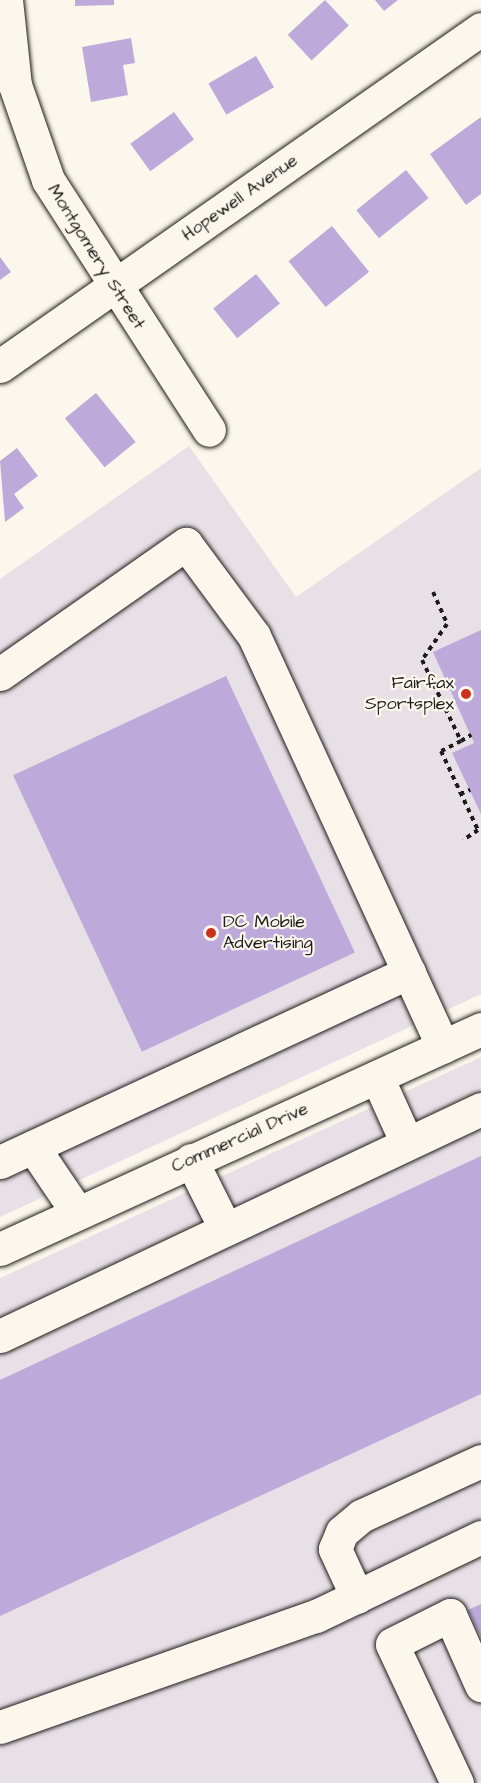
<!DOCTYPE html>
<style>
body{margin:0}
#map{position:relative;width:481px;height:1783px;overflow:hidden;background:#fbf7ec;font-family:"Architects Daughter",sans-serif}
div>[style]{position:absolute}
.built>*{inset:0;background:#e8e0e7}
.building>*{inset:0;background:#bdaada;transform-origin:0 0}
.path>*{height:4px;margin-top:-2px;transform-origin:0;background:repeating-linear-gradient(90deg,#1c1c1c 0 4.5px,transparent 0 9px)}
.roads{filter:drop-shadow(0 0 2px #1c1c1c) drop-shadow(0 0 2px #1c1c1c)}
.minor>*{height:33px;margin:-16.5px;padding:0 16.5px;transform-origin:16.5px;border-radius:16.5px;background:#fbf7ec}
.dots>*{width:16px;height:16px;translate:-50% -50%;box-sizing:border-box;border:3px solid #fbf7ec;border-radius:50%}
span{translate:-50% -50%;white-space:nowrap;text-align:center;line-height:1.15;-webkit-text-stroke:4.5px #fbf7ec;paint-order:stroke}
.street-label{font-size:18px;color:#1c1c1c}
.poi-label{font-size:18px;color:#1c1c1c}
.right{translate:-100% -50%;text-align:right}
.left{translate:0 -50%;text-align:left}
</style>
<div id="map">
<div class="built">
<i style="clip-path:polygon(189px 446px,296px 597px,481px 468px,481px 994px,0 1217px,0 579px)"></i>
<i style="clip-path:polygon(481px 1057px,481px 1783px,0 1783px,0 1278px)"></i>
</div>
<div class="building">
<i style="clip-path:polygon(75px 0,114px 0,114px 5px,75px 6px)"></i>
<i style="left:325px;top:0;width:35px;height:51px;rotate:47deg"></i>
<i style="clip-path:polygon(375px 0,398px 0,384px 11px)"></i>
<i style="clip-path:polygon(131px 38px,135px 63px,123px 65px,128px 95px,91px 102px,82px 47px)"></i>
<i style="left:256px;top:56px;width:36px;height:55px;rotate:60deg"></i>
<i style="left:174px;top:112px;width:34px;height:54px;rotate:54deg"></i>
<i style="clip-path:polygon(481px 117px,481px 194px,466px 205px,430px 154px)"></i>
<i style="left:406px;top:170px;width:36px;height:64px;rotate:51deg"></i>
<i style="left:332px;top:226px;width:59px;height:56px;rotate:51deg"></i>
<i style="clip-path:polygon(0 257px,11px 272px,0 280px)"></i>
<i style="left:256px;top:274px;width:38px;height:55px;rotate:51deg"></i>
<i style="left:96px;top:393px;width:63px;height:40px;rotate:51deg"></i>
<i style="clip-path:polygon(17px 448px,38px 476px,14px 494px,24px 508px,5px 522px,0 461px)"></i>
<i style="clip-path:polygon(481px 630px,481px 814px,452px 753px,474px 743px,433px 652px)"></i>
<i style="left:226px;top:676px;width:305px;height:235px;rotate:65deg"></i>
<i style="clip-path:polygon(481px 1156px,481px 1394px,0 1616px,0 1380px)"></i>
<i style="clip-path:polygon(481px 1604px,481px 1637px,468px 1610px)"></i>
</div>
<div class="path">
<i style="left:433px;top:592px;width:35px;rotate:66deg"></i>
<i style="left:447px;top:624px;width:44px;rotate:124.8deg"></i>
<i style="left:422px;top:660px;width:90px;rotate:64.3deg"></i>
<i style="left:461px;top:741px;width:12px;rotate:-31deg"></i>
<i style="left:461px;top:741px;width:22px;rotate:153deg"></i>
<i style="left:441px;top:751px;width:87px;rotate:64.9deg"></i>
<i style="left:478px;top:830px;width:18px;rotate:146deg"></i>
<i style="left:460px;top:794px;width:11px;rotate:-22deg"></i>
</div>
<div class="roads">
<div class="minor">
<i style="left:6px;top:0;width:85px;rotate:84deg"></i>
<i style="left:15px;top:85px;width:101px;rotate:70.8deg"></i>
<i style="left:48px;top:180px;width:297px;rotate:57.2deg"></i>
<i style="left:0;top:366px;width:587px;rotate:-35.02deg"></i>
<i style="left:0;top:674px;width:227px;rotate:-35deg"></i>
<i style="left:186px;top:544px;width:114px;rotate:53.5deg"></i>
<i style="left:254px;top:636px;width:452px;rotate:65.3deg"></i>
<i style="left:377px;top:1077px;width:72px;rotate:65.6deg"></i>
<i style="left:33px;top:1147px;width:78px;rotate:55.9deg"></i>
<i style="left:191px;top:1160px;width:76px;rotate:63.4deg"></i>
<i style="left:0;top:1162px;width:451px;rotate:-24.9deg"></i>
<i style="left:0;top:1249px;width:529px;rotate:-24.58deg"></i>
<i style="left:0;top:1336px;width:532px;rotate:-25.26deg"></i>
<i style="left:357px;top:1597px;width:53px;rotate:-114.6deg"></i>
<i style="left:335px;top:1549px;width:18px;rotate:-68deg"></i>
<i style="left:342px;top:1532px;width:25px;rotate:-40deg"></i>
<i style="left:361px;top:1516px;width:132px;rotate:-24.6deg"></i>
<i style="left:0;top:1727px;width:335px;rotate:-19.4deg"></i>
<i style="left:316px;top:1616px;width:183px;rotate:-25.6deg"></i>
<i style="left:457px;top:1783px;width:153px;rotate:-115.1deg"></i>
<i style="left:392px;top:1644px;width:65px;rotate:-26.6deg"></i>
<i style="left:450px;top:1615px;width:77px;rotate:66.1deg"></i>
</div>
</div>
<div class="dots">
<i style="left:466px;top:694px;background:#c8321e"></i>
<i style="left:211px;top:933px;background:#c8321e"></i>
</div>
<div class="street-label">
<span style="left:240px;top:198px;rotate:-35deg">Hopewell Avenue</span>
<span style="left:96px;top:257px;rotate:58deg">Montgomery Street</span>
<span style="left:240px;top:1138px;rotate:-24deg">Commercial Drive</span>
</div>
<div class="poi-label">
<span class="right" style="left:454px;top:694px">Fairfax<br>Sportsplex</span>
<span class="left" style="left:223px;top:933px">DC Mobile<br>Advertising</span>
</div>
</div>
